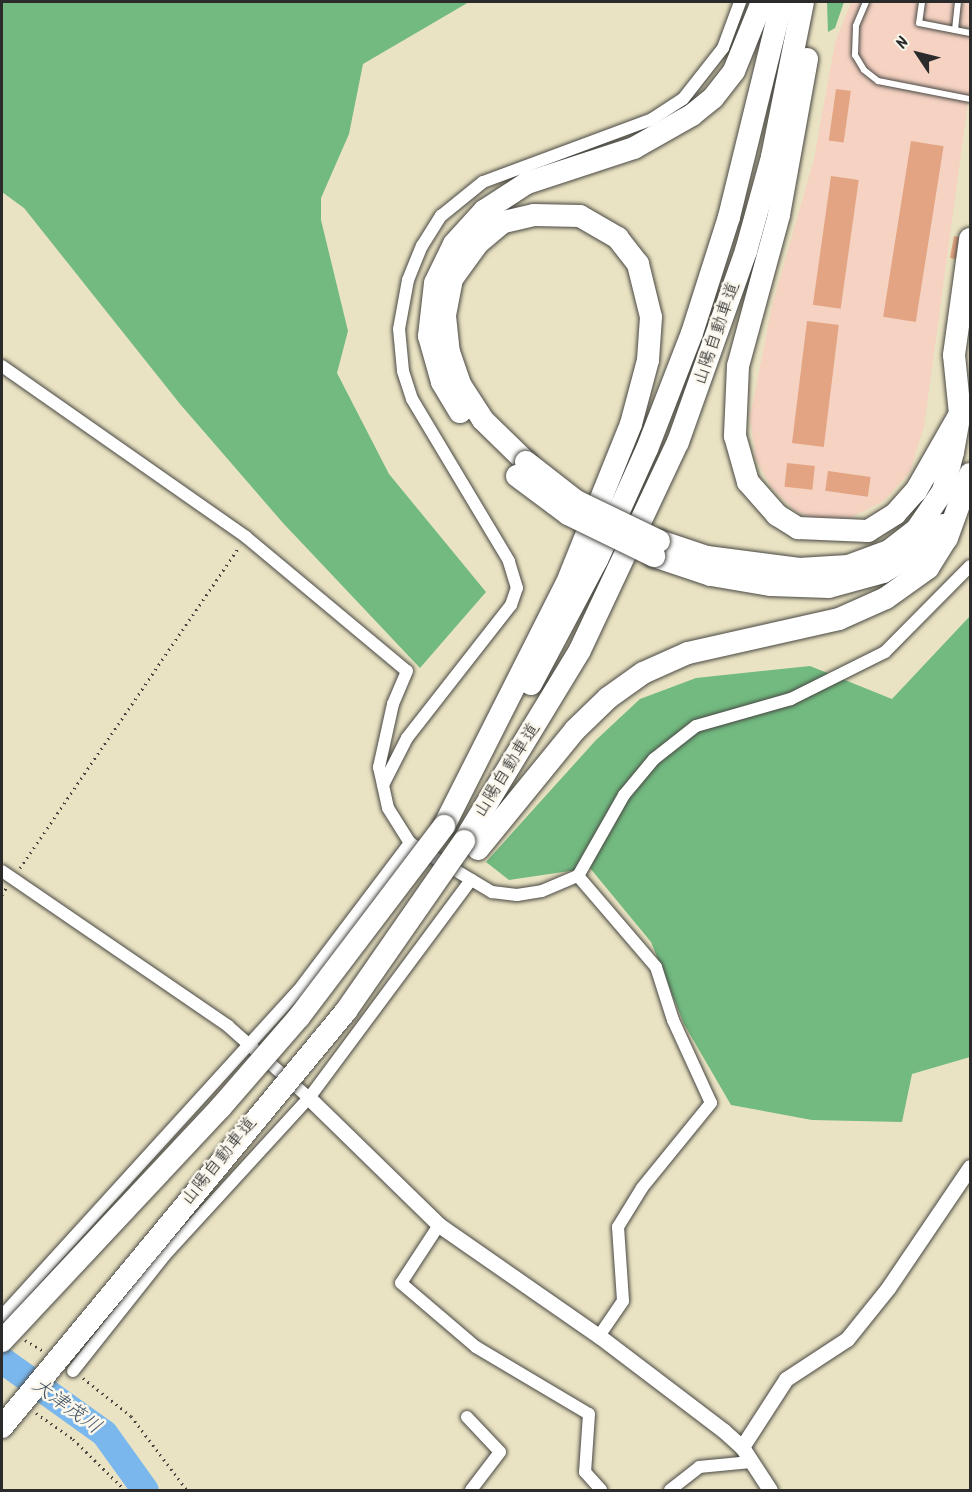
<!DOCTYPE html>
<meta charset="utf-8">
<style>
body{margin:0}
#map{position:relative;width:972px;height:1492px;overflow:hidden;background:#eae3c3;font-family:Kalam,"Klee One",sans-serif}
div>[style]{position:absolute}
.built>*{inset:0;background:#f5d2c2}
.forest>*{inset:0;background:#72ba80}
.river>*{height:27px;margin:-13.5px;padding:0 13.5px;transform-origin:13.5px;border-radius:13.5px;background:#7ab7ed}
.building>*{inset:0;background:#e2a482;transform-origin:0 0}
.path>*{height:3px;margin-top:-1.5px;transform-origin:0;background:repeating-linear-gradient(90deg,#484742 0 1.5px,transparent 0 6px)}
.roads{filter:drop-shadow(0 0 2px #484742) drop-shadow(0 0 2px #484742)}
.service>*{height:6px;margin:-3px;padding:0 3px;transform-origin:3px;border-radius:3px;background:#fff}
.minor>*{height:12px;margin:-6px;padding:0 6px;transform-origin:6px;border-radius:6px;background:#fff}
.tertiary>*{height:15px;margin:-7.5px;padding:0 7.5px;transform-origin:7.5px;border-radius:7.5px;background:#fff}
.motorway>*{height:22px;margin:-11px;padding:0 11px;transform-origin:11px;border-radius:11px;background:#fff}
.bridges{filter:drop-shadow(0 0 2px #484742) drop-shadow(0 0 2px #484742)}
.motorway-bridge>*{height:22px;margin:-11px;padding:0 11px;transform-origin:11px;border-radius:11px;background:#fff}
span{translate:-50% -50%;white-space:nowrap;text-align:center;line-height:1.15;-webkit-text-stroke:5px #fbf7ec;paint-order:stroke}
.street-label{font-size:18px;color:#2b2b2b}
.water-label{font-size:20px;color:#435565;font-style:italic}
.frame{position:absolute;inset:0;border:3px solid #2b2b2b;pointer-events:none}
.north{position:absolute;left:888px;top:24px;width:60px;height:60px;-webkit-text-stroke:4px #fbf7ec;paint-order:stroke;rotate:305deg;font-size:16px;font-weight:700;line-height:24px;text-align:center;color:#2b2b2b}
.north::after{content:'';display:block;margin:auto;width:21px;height:27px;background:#2b2b2b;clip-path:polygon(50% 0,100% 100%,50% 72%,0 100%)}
</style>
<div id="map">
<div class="built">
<i style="clip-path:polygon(851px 2px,970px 2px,970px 88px,924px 427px,910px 471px,885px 500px,852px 517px,822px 522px,795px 511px,772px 488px,756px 460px,750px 417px,772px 306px,814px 159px,835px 43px)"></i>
</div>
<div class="forest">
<i style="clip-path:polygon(2px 2px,469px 2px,363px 64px,349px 134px,321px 198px,321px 220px,348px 331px,337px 373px,389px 474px,486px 592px,420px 668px,283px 523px,180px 404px,24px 208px,2px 192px)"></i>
<i style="clip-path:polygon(827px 2px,844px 2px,835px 28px,828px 32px)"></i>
<i style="clip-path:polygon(970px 616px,970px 1057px,912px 1074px,902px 1122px,812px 1120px,731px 1105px,684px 1024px,651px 942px,590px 868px,509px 880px,486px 862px,596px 740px,640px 699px,696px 678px,810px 666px,892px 699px)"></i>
</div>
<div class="river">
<i style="left:2px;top:1360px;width:125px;rotate:35.6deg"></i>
<i style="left:104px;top:1433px;width:70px;rotate:54.3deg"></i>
</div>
<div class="building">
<i style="left:836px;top:89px;width:15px;height:52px;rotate:8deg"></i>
<i style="left:911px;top:141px;width:33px;height:178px;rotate:9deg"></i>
<i style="left:831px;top:176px;width:28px;height:130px;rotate:8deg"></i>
<i style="clip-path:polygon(954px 236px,970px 239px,970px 262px,950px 258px)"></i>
<i style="left:807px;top:321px;width:32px;height:123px;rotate:7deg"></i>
<i style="left:787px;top:463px;width:28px;height:24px;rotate:6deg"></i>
<i style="left:828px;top:471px;width:43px;height:20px;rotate:8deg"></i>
</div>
<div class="path">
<i style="left:20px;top:868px;width:390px;rotate:-55.7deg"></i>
<i style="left:2px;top:895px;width:8px;rotate:-60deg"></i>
<i style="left:25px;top:1340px;width:21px;rotate:31deg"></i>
<i style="left:83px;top:1378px;width:61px;rotate:38.4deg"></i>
<i style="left:131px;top:1416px;width:93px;rotate:52.9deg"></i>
<i style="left:36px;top:1413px;width:45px;rotate:35.1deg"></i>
<i style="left:73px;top:1439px;width:73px;rotate:44.4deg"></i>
</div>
<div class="roads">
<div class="service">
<i style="left:866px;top:2px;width:26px;rotate:113deg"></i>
<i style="left:856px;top:26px;width:29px;rotate:92deg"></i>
<i style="left:855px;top:55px;width:17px;rotate:59deg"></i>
<i style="left:864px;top:70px;width:18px;rotate:38deg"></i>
<i style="left:878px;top:81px;width:94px;rotate:11.1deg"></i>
<i style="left:922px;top:2px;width:21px;rotate:98deg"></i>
<i style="left:919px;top:23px;width:52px;rotate:11.1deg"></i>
<i style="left:955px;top:30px;width:28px;rotate:-84deg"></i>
</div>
<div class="minor">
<i style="left:2px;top:366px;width:298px;rotate:35deg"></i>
<i style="left:246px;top:537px;width:209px;rotate:39.8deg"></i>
<i style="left:407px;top:671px;width:36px;rotate:113deg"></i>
<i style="left:393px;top:704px;width:65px;rotate:102.5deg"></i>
<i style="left:379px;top:767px;width:42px;rotate:77.6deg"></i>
<i style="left:388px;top:808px;width:41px;rotate:57.8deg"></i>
<i style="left:410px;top:843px;width:96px;rotate:30.9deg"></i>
<i style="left:492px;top:892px;width:25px;rotate:7deg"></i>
<i style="left:517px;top:895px;width:25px;rotate:-9deg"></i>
<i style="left:542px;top:891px;width:39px;rotate:-23deg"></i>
<i style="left:578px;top:876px;width:93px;rotate:-60.4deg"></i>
<i style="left:624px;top:795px;width:47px;rotate:-50.2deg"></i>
<i style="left:654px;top:759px;width:53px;rotate:-38.2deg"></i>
<i style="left:696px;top:726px;width:99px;rotate:-15.9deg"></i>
<i style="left:791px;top:699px;width:105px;rotate:-26.6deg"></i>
<i style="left:885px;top:652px;width:121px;rotate:-45.3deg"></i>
<i style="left:383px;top:785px;width:53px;rotate:-62.9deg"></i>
<i style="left:407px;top:738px;width:169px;rotate:-52deg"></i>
<i style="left:511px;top:605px;width:18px;rotate:-71deg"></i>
<i style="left:517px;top:588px;width:28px;rotate:-107deg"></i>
<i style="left:509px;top:561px;width:189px;rotate:-120.9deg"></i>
<i style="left:412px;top:399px;width:29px;rotate:-108deg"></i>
<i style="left:403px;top:371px;width:42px;rotate:-95.4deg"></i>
<i style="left:399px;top:329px;width:50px;rotate:-79.6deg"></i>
<i style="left:408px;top:280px;width:37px;rotate:-68deg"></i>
<i style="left:422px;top:246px;width:36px;rotate:-58deg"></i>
<i style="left:441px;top:216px;width:54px;rotate:-39deg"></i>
<i style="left:483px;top:182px;width:180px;rotate:-20.4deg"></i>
<i style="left:652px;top:119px;width:37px;rotate:-33deg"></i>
<i style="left:683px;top:99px;width:65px;rotate:-51.9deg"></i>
<i style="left:723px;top:48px;width:49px;rotate:-69.7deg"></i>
<i style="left:2px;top:871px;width:274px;rotate:34.4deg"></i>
<i style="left:228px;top:1026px;width:108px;rotate:41.6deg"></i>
<i style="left:578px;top:876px;width:120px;rotate:49.4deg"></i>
<i style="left:656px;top:967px;width:56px;rotate:72.2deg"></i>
<i style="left:673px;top:1020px;width:91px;rotate:65.4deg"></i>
<i style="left:711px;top:1103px;width:109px;rotate:129.1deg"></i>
<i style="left:642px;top:1188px;width:46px;rotate:121.6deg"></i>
<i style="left:618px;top:1227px;width:74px;rotate:86.1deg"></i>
<i style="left:623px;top:1301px;width:42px;rotate:124.4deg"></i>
<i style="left:439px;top:1225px;width:69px;rotate:123.2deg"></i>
<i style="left:401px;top:1283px;width:99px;rotate:40.5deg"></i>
<i style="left:476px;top:1347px;width:131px;rotate:30.7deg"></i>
<i style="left:589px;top:1414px;width:58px;rotate:93.9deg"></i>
<i style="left:585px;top:1472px;width:24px;rotate:48deg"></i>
<i style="left:2px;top:1316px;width:440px;rotate:-47.7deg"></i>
<i style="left:298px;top:991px;width:186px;rotate:-52.9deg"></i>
<i style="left:73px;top:1371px;width:147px;rotate:-51.6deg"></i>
<i style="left:164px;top:1256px;width:214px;rotate:-47.5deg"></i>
<i style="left:309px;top:1098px;width:272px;rotate:-53.4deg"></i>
<i style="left:467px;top:1417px;width:48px;rotate:46.7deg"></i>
<i style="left:500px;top:1452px;width:48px;rotate:127.3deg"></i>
<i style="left:670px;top:1490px;width:37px;rotate:-38deg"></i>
<i style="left:699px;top:1467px;width:52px;rotate:-5.5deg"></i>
</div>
<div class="tertiary">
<i style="left:309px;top:1098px;width:182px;rotate:44.3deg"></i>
<i style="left:439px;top:1225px;width:195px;rotate:34.8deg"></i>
<i style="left:599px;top:1336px;width:157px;rotate:37.2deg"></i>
<i style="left:724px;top:1431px;width:24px;rotate:42deg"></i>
<i style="left:742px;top:1447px;width:51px;rotate:56.9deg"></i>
<i style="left:742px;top:1447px;width:81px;rotate:-57.1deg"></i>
<i style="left:786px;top:1379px;width:73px;rotate:-33.3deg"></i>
<i style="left:847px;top:1339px;width:65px;rotate:-51.2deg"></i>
<i style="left:888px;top:1288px;width:146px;rotate:-55.9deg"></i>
</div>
<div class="motorway">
<i style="left:807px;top:59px;width:158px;rotate:100.2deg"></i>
<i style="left:779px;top:215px;width:156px;rotate:105.2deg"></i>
<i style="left:738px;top:366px;width:70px;rotate:92.5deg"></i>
<i style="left:735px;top:436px;width:48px;rotate:74.2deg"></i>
<i style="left:748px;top:482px;width:44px;rotate:48.7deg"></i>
<i style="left:777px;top:515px;width:25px;rotate:32deg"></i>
<i style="left:798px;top:528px;width:70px;rotate:2.5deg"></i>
<i style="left:868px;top:531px;width:32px;rotate:-32deg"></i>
<i style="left:895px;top:514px;width:31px;rotate:-48deg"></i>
<i style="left:916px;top:491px;width:89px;rotate:-60.3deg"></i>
<i style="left:460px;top:412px;width:35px;rotate:-121deg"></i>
<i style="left:442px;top:382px;width:48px;rotate:-105.8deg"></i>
<i style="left:429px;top:336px;width:53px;rotate:-83.5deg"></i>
<i style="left:435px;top:283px;width:43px;rotate:-64deg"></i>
<i style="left:454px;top:244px;width:45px;rotate:-47.7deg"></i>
<i style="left:484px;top:211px;width:51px;rotate:-33.1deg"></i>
<i style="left:527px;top:183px;width:113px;rotate:-18.1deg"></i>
<i style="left:634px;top:148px;width:67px;rotate:-29.6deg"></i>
<i style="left:692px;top:115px;width:27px;rotate:-39deg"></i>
<i style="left:713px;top:98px;width:34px;rotate:-52deg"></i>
<i style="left:734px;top:71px;width:74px;rotate:-67.9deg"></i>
<i style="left:659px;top:541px;width:51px;rotate:18.4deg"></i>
<i style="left:707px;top:557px;width:93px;rotate:7.4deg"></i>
<i style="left:799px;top:569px;width:49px;rotate:-3.5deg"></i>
<i style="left:848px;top:566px;width:44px;rotate:-20.1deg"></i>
<i style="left:889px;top:551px;width:36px;rotate:-38deg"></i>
<i style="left:917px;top:529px;width:46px;rotate:-55.6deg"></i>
<i style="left:943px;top:491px;width:40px;rotate:-75.6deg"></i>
<i style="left:953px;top:452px;width:39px;rotate:-80deg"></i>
<i style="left:960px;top:414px;width:59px;rotate:-95.8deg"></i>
<i style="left:954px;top:355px;width:117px;rotate:-82.1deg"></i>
<i style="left:654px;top:556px;width:60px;rotate:18.4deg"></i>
<i style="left:711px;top:575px;width:61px;rotate:9.5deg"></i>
<i style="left:771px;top:585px;width:58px;rotate:2deg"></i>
<i style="left:829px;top:587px;width:56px;rotate:-15.5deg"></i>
<i style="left:883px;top:572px;width:34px;rotate:-30deg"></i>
<i style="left:912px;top:555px;width:43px;rotate:-44.1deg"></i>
<i style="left:531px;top:684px;width:140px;rotate:-62deg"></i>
<i style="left:597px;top:560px;width:122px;rotate:-65.8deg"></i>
<i style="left:647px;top:449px;width:124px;rotate:-68.8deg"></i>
<i style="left:692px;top:333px;width:122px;rotate:-72.3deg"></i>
<i style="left:729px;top:217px;width:221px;rotate:-76.2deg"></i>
<i style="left:444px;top:826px;width:270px;rotate:-63.2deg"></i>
<i style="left:566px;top:585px;width:174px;rotate:-68deg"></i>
<i style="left:631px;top:424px;width:66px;rotate:-75.1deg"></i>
<i style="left:648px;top:360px;width:43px;rotate:-86deg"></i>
<i style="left:651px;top:317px;width:55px;rotate:-103.8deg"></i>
<i style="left:638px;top:264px;width:33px;rotate:-128deg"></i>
<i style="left:618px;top:238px;width:44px;rotate:-149.9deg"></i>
<i style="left:580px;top:216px;width:46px;rotate:-178.8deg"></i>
<i style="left:534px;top:215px;width:32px;rotate:167deg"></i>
<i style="left:503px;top:222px;width:33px;rotate:140deg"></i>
<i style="left:478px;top:243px;width:44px;rotate:125.8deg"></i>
<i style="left:452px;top:279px;width:38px;rotate:101deg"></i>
<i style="left:445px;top:316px;width:36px;rotate:84deg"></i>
<i style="left:449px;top:352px;width:36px;rotate:71deg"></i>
<i style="left:461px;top:386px;width:40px;rotate:57.1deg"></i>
<i style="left:483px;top:420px;width:60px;rotate:44.3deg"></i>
<i style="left:464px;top:841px;width:223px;rotate:-58.7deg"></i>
<i style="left:580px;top:650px;width:230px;rotate:-64.8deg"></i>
<i style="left:678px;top:442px;width:203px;rotate:-70.4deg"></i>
<i style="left:746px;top:251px;width:98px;rotate:-74.5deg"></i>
<i style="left:772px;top:157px;width:158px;rotate:-78.7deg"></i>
<i style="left:478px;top:849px;width:154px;rotate:-50.8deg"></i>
<i style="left:575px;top:730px;width:46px;rotate:-44.1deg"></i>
<i style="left:608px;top:698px;width:43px;rotate:-35.5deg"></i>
<i style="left:643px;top:673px;width:49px;rotate:-24deg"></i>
<i style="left:688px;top:653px;width:155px;rotate:-12.7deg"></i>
<i style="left:839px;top:619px;width:51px;rotate:-24.1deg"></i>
<i style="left:886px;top:598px;width:52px;rotate:-35.5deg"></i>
<i style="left:928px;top:568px;width:36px;rotate:-58deg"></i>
<i style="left:947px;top:538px;width:68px;rotate:-70.2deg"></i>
</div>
</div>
<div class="bridges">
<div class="motorway-bridge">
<i style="left:526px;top:462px;width:63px;rotate:38deg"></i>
<i style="left:576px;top:501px;width:92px;rotate:25.7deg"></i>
<i style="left:517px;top:476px;width:64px;rotate:36.7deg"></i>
<i style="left:568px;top:514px;width:96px;rotate:26deg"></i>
<i style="left:2px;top:1341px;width:320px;rotate:-46.9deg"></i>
<i style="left:221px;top:1107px;width:119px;rotate:-49.1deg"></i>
<i style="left:299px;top:1017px;width:240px;rotate:-52.8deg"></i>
<i style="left:2px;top:1427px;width:540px;rotate:-50.41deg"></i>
<i style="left:346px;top:1011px;width:207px;rotate:-55.2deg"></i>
</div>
</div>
<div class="street-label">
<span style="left:718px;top:334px;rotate:-71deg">山陽自動車道</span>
<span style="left:508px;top:771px;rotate:-58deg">山陽自動車道</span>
<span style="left:220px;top:1162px;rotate:-51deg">山陽自動車道</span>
</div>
<div class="water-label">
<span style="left:66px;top:1407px;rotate:36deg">大津茂川</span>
</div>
<div class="frame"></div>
<div class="north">N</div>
</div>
